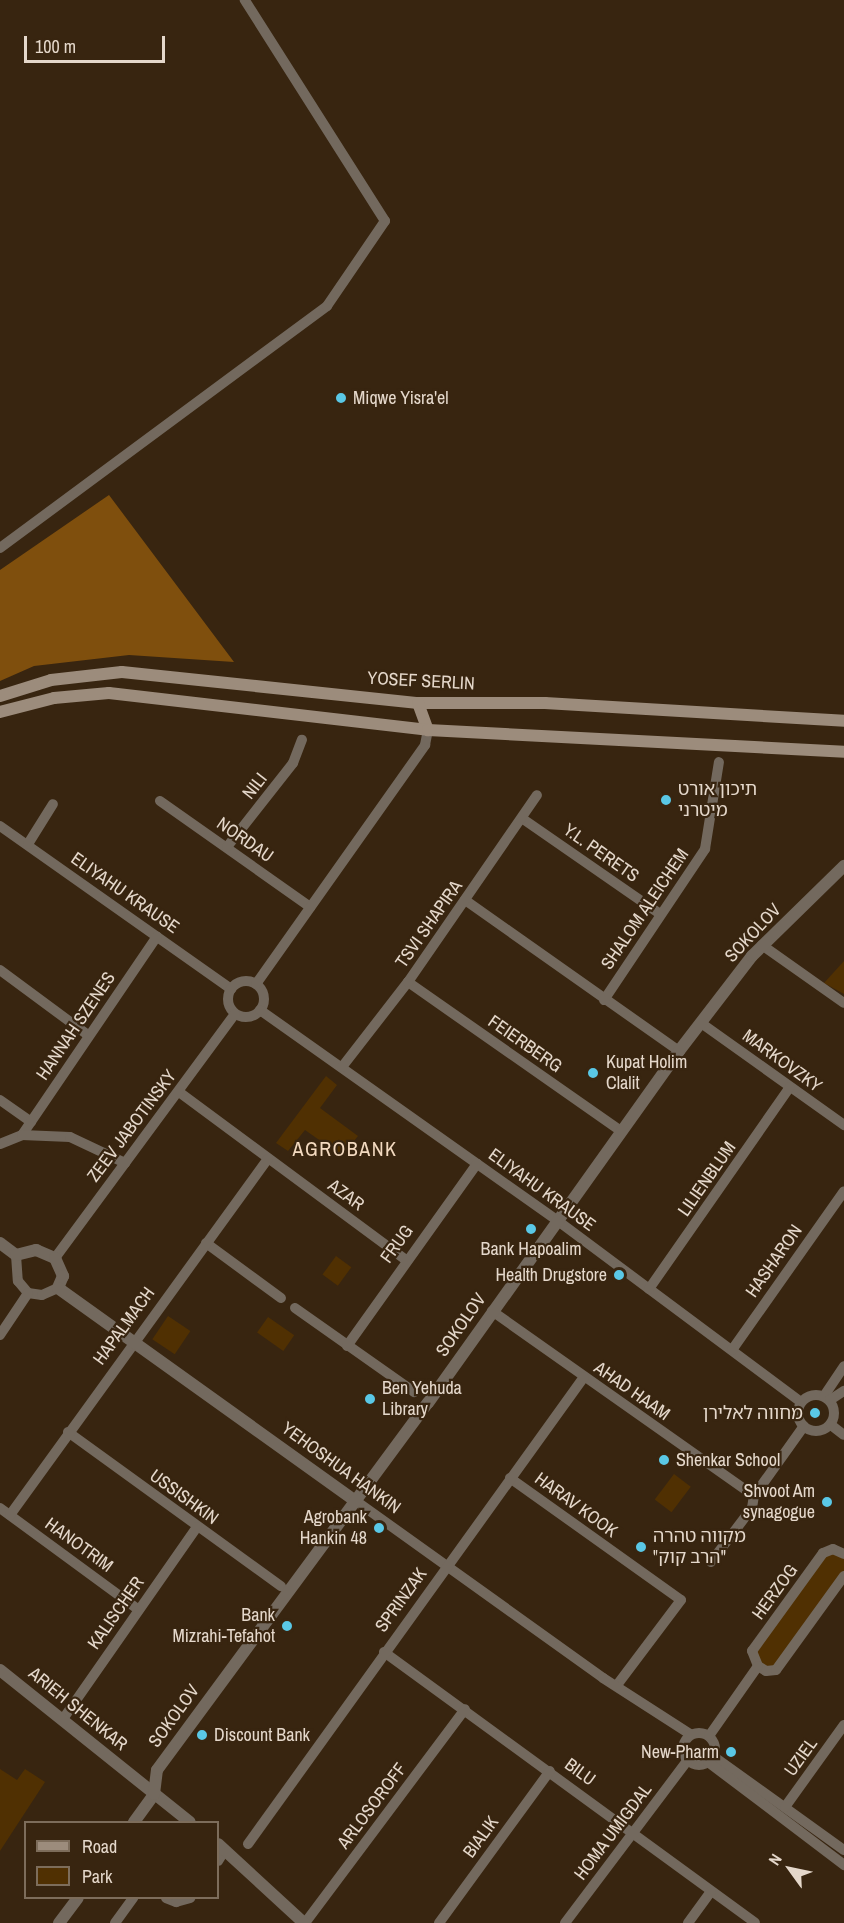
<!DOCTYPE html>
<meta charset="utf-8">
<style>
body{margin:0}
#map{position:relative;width:844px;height:1923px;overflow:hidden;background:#382510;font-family:"Archivo Narrow","Noto Sans Hebrew",sans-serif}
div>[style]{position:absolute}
.green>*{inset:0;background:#503002;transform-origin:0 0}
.forest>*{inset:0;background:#7f4f0d}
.minor>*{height:10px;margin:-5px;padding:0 5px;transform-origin:5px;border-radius:5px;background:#73695e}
.minor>.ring{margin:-5px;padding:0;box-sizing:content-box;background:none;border:10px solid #73695e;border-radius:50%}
.tertiary>*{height:12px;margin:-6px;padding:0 6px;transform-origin:6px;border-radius:6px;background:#73695e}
.secondary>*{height:12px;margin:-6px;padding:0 6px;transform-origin:6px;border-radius:6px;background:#9c8c7c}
.dots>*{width:16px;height:16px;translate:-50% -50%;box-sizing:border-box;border:3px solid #382510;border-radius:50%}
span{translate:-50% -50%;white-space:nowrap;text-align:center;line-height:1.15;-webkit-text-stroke:4.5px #382510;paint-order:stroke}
.poi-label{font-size:18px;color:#e5d8cb}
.left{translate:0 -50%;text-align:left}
.right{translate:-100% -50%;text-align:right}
.street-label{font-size:18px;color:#e5d8cb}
.neighbourhood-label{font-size:20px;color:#f3dac0;letter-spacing:1.5px}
.legend{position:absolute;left:24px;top:1821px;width:195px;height:78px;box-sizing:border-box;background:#382510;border:2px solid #7d6d5b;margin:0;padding:8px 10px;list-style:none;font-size:18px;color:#e5d8cb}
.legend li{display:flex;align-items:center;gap:12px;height:30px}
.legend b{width:30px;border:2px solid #7d6d5b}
.north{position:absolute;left:760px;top:1839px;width:60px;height:60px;-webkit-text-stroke:4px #382510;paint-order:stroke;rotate:303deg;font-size:16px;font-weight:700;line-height:24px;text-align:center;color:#e5d8cb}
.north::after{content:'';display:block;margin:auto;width:21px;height:27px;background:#e5d8cb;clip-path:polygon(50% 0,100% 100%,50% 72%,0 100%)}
.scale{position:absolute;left:24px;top:36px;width:141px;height:27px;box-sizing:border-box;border:3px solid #e5d8cb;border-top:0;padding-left:8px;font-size:18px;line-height:21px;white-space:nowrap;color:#e5d8cb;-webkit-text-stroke:4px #382510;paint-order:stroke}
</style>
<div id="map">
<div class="green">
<i style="clip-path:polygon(844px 961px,844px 994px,824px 983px)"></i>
<i style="clip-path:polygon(326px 1076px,337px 1085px,320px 1108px,358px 1136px,342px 1156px,305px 1130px,288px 1151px,276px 1143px)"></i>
<i style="left:336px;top:1256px;width:19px;height:23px;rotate:36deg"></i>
<i style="left:168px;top:1316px;width:27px;height:28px;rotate:34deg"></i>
<i style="left:268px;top:1317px;width:32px;height:19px;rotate:35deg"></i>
<i style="left:674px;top:1474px;width:21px;height:32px;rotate:37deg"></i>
<i style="clip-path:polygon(823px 1553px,844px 1554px,844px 1576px,776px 1670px,766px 1671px,752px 1651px)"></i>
<i style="clip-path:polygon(0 1769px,17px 1780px,25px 1769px,45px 1782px,0 1851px)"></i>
</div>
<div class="forest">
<i style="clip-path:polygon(109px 495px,234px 662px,129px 655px,34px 666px,0 681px,0 570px)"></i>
</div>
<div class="minor">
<i style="left:0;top:548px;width:407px;rotate:-36.5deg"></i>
<i style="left:327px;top:306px;width:103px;rotate:-55.7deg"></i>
<i style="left:385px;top:221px;width:262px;rotate:-122.4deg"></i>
<i style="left:160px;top:801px;width:184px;rotate:35.2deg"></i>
<i style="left:523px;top:819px;width:167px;rotate:34.7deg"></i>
<i style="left:0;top:826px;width:283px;rotate:35.2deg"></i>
<i style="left:28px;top:844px;width:47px;rotate:-58deg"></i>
<i style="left:227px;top:847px;width:107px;rotate:-51.8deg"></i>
<i style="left:293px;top:763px;width:25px;rotate:-69deg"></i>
<i style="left:465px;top:900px;width:262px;rotate:35.2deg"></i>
<i style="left:762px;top:945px;width:100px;rotate:35.3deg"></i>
<i style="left:0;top:970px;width:109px;rotate:36.5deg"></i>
<i class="ring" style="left:228px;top:981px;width:26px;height:26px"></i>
<i style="left:408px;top:982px;width:261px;rotate:35deg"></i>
<i style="left:256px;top:984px;width:293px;rotate:-54.7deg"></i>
<i style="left:425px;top:745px;width:15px;rotate:-79deg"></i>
<i style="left:604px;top:1000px;width:182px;rotate:-56.2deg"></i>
<i style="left:705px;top:849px;width:88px;rotate:-80.9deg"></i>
<i style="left:260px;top:1010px;width:365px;rotate:35.3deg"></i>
<i style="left:558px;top:1221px;width:303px;rotate:36.7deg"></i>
<i style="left:701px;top:1023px;width:176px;rotate:35.5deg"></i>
<i style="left:342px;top:1067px;width:108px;rotate:-52.2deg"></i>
<i style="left:408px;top:982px;width:227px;rotate:-55.4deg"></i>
<i style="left:179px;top:1092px;width:282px;rotate:36.5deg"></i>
<i style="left:0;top:1100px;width:38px;rotate:35deg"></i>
<i style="left:22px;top:1135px;width:240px;rotate:-55.8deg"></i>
<i style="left:0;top:1144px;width:24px;rotate:-22deg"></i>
<i style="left:22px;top:1135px;width:48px;rotate:2.4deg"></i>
<i style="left:70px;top:1137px;width:61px;rotate:25.3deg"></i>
<i style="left:206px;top:1243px;width:93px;rotate:36.3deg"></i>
<i style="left:16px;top:1255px;width:26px;rotate:86deg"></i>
<i style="left:18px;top:1281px;width:16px;rotate:50deg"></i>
<i style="left:28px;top:1293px;width:14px;rotate:8deg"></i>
<i style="left:42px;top:1295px;width:17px;rotate:-24deg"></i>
<i style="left:55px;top:1258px;width:303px;rotate:-53.6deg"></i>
<i style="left:649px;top:1289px;width:246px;rotate:-55.1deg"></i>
<i style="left:295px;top:1308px;width:146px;rotate:35.2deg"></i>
<i style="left:492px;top:1311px;width:321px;rotate:35.2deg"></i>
<i style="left:0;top:1335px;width:50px;rotate:-56.3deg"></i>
<i style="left:347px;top:1346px;width:224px;rotate:-54.5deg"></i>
<i style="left:732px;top:1350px;width:194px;rotate:-54.8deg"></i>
<i class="ring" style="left:798px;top:1395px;width:26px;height:26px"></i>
<i style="left:824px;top:1396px;width:36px;rotate:-56deg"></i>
<i style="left:830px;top:1400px;width:17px;rotate:-33deg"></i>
<i style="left:831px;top:1425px;width:16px;rotate:38deg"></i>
<i style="left:68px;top:1432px;width:263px;rotate:35.9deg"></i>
<i style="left:510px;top:1478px;width:210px;rotate:35.5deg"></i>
<i style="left:681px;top:1600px;width:106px;rotate:127deg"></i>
<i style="left:356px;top:1501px;width:304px;rotate:35.6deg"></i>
<i style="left:603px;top:1678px;width:103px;rotate:32.8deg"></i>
<i style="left:0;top:1508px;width:172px;rotate:36.3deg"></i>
<i style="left:10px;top:1515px;width:440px;rotate:-54.1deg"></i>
<i style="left:844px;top:1554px;width:12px;rotate:-156deg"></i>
<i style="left:833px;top:1549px;width:11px;rotate:158deg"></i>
<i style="left:823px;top:1553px;width:121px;rotate:125.9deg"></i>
<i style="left:752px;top:1651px;width:16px;rotate:68deg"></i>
<i style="left:758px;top:1666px;width:9px;rotate:32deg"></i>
<i style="left:766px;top:1671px;width:10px;rotate:-6deg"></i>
<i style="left:776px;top:1670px;width:116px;rotate:-54.1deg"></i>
<i style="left:711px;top:1562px;width:68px;rotate:-52.8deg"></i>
<i style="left:752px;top:1508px;width:12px;rotate:-81deg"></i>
<i style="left:754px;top:1496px;width:86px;rotate:-54.5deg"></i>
<i style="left:384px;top:1652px;width:459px;rotate:36.1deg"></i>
<i style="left:63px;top:1719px;width:234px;rotate:-55.1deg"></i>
<i class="ring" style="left:683px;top:1733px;width:22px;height:22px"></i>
<i style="left:709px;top:1736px;width:85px;rotate:-55deg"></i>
<i style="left:713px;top:1756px;width:161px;rotate:35.7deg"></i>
<i style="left:708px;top:1762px;width:171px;rotate:37.1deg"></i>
<i style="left:785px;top:1807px;width:101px;rotate:-54.3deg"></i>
<i style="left:248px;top:1844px;width:575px;rotate:-54.27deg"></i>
<i style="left:218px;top:1861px;width:13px;rotate:-58deg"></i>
<i style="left:166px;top:1898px;width:11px;rotate:22deg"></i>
<i style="left:176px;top:1902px;width:15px;rotate:-16deg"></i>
<i style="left:115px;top:1923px;width:31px;rotate:-54deg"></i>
<i style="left:305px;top:1923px;width:267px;rotate:-53.2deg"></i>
<i style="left:439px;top:1923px;width:188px;rotate:-53.9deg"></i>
<i style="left:565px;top:1923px;width:203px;rotate:-53deg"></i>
<i style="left:688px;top:1923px;width:39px;rotate:-54deg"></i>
</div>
<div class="tertiary">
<i style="left:0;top:1243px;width:20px;rotate:37deg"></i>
<i style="left:16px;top:1255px;width:21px;rotate:-14deg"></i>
<i style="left:36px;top:1250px;width:21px;rotate:23deg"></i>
<i style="left:55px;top:1258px;width:20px;rotate:66deg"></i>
<i style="left:63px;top:1276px;width:13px;rotate:113deg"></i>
<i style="left:58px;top:1288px;width:366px;rotate:35.6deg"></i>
<i style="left:0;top:1670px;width:243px;rotate:38.7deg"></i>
<i style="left:134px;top:1822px;width:34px;rotate:-54deg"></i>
<i style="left:154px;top:1794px;width:24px;rotate:-83deg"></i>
<i style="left:157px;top:1770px;width:456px;rotate:-53.6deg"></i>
<i style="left:428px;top:1403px;width:432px;rotate:-54.5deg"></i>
<i style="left:679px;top:1051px;width:120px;rotate:-52.5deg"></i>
<i style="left:752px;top:956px;width:129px;rotate:-44.4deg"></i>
<i style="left:218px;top:1844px;width:117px;rotate:42.6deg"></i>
<i style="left:59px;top:1923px;width:31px;rotate:-53deg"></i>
</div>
<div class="secondary">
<i style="left:0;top:696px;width:53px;rotate:-17.4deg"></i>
<i style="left:51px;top:680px;width:71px;rotate:-6.4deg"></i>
<i style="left:122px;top:672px;width:298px;rotate:6deg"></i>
<i style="left:418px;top:703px;width:127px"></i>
<i style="left:545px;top:703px;width:300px;rotate:3.4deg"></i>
<i style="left:418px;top:703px;width:29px;rotate:70deg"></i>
<i style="left:0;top:712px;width:56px;rotate:-14.5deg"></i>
<i style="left:54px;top:698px;width:55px;rotate:-5.2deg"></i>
<i style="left:109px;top:693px;width:321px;rotate:6.6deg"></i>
<i style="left:428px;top:730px;width:417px;rotate:3deg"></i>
</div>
<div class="dots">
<i style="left:341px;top:398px;background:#5ac8e6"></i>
<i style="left:666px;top:800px;background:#5ac8e6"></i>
<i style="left:593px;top:1073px;background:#5ac8e6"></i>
<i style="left:531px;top:1229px;background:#5ac8e6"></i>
<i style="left:619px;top:1275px;background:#5ac8e6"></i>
<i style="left:370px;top:1399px;background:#5ac8e6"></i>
<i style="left:815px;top:1413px;background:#5ac8e6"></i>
<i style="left:664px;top:1460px;background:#5ac8e6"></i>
<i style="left:827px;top:1502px;background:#5ac8e6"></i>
<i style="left:379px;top:1528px;background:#5ac8e6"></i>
<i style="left:641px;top:1547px;background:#5ac8e6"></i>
<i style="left:287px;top:1626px;background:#5ac8e6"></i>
<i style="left:202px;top:1735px;background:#5ac8e6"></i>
<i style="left:731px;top:1752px;background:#5ac8e6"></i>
</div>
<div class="poi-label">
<span class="left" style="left:353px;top:398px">Miqwe Yisra'el</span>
<span class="left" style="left:678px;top:800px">תיכון אורט<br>מיטרני</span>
<span class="left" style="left:606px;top:1073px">Kupat Holim<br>Clalit</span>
<span style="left:531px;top:1249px">Bank Hapoalim</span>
<span class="right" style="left:607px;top:1275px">Health Drugstore</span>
<span class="left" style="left:382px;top:1399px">Ben Yehuda<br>Library</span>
<span class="right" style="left:803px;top:1413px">מחווה לאלירן</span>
<span class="left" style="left:676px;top:1460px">Shenkar School</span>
<span class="right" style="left:815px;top:1502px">Shvoot Am<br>synagogue</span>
<span class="right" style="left:367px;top:1528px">Agrobank<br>Hankin 48</span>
<span class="left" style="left:653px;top:1547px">מקווה טהרה<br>"הרב קוק"</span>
<span class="right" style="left:275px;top:1626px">Bank<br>Mizrahi-Tefahot</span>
<span class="left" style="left:214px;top:1735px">Discount Bank</span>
<span class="right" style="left:719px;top:1752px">New-Pharm</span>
</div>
<div class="street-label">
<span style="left:421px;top:681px;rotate:3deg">YOSEF SERLIN</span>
<span style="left:255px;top:786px;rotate:-52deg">NILI</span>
<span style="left:245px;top:840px;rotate:35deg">NORDAU</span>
<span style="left:601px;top:853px;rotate:35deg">Y.L. PERETS</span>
<span style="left:125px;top:893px;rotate:35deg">ELIYAHU KRAUSE</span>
<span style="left:645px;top:909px;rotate:-56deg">SHALOM ALEICHEM</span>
<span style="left:429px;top:924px;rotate:-55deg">TSVI SHAPIRA</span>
<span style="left:753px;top:933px;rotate:-47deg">SOKOLOV</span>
<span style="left:76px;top:1026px;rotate:-56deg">HANNAH SZENES</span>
<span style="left:525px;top:1044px;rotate:35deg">FEIERBERG</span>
<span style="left:782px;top:1061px;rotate:36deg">MARKOVZKY</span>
<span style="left:132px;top:1126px;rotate:-53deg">ZEEV JABOTINSKY</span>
<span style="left:707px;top:1179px;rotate:-55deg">LILIENBLUM</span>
<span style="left:542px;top:1190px;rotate:36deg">ELIYAHU KRAUSE</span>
<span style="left:346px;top:1195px;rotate:36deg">AZAR</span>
<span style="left:397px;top:1244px;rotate:-54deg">FRUG</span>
<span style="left:774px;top:1261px;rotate:-55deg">HASHARON</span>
<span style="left:461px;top:1325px;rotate:-55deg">SOKOLOV</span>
<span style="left:124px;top:1326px;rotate:-54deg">HAPALMACH</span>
<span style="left:632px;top:1391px;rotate:35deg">AHAD HAAM</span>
<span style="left:341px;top:1468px;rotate:36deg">YEHOSHUA HANKIN</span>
<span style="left:184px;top:1497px;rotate:36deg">USSISHKIN</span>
<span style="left:576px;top:1505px;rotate:36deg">HARAV KOOK</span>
<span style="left:79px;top:1545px;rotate:36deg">HANOTRIM</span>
<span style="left:775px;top:1592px;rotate:-54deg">HERZOG</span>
<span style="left:401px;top:1600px;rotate:-54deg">SPRINZAK</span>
<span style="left:116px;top:1613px;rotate:-55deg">KALISCHER</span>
<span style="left:78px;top:1709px;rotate:39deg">ARIEH SHENKAR</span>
<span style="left:174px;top:1716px;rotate:-54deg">SOKOLOV</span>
<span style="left:801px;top:1757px;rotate:-54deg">UZIEL</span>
<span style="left:580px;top:1772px;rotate:36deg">BILU</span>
<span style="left:372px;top:1806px;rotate:-53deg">ARLOSOROFF</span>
<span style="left:613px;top:1832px;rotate:-53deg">HOMA UMIGDAL</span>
<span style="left:481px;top:1837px;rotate:-54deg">BIALIK</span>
</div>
<div class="neighbourhood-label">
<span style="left:345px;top:1148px">AGROBANK</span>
</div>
<ul class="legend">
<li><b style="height:8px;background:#9c8c7c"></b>Road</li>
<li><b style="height:16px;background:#503002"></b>Park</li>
</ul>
<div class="north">N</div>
<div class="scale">100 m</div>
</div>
